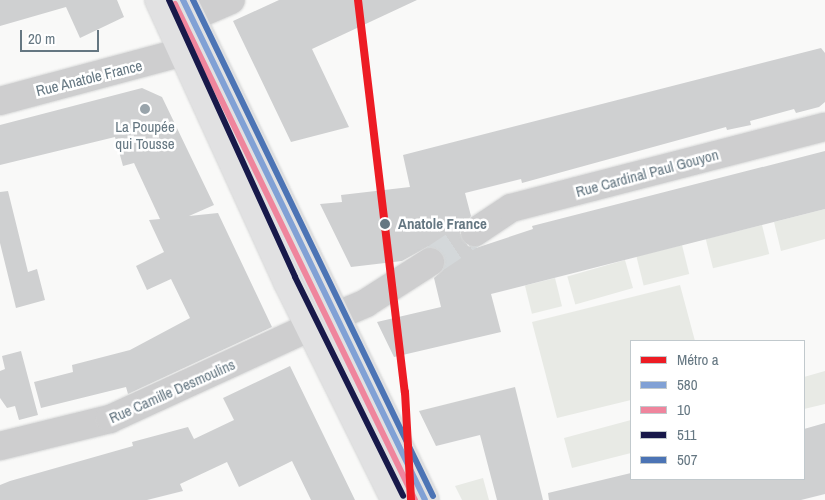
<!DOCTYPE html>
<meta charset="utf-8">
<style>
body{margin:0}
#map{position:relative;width:825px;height:500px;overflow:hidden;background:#f9f9f8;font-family:"Archivo Narrow",sans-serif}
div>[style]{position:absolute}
.green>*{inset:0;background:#e8eae5;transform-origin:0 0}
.building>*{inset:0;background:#cfd0d1}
.street-tunnel>*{height:28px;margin-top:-14px;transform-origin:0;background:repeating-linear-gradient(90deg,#d4d8da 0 28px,transparent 0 42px)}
.roads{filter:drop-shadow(0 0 1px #d5d6d6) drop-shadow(0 0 1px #d5d6d6)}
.street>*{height:28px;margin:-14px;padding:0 14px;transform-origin:14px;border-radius:14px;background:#cececf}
.secondary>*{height:28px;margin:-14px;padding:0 14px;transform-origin:14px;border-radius:14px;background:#e1e1e2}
.bus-1>*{height:6px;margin:-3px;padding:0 3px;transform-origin:3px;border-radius:3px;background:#81a1d5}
.bus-2>*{height:6px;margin:-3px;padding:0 3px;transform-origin:3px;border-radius:3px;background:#ef859d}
.bus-3>*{height:6px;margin:-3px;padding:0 3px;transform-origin:3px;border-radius:3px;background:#18194a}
.bus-4>*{height:6px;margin:-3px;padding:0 3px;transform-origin:3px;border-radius:3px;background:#4c74b5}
.metro-1>*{height:8px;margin:-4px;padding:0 4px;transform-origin:4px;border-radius:4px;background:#ed1c24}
.dots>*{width:14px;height:14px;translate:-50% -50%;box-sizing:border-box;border:2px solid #fff;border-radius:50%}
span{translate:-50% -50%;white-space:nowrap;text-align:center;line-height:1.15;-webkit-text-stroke:5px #fff;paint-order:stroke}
.street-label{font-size:15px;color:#657782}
.poi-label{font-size:15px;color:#657782}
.stop-label{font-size:15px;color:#657782;font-weight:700}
.left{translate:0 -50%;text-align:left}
.legend{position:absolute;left:630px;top:340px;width:175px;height:140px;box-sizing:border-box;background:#fff;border:1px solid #c1c9cd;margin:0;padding:6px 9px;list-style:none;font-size:15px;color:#657782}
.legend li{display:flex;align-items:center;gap:10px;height:25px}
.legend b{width:25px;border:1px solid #c1c9cd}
.scale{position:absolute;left:20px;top:30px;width:79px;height:22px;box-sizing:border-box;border:2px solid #657782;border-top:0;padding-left:6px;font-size:15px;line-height:18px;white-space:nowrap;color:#657782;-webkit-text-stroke:4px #fff;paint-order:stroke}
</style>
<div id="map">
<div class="green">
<i style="clip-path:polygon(825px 209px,825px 239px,781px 251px,774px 222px)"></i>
<i style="left:762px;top:225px;width:30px;height:58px;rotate:76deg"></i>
<i style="left:682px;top:245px;width:30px;height:47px;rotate:76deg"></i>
<i style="left:625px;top:260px;width:29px;height:60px;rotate:74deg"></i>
<i style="left:555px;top:278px;width:29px;height:31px;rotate:76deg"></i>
<i style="clip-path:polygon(680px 285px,695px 341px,631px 341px,631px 400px,557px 418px,532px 322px)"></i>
<i style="clip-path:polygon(825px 371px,825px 404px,804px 409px,804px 377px)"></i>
<i style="clip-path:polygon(631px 420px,631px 453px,572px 468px,564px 438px)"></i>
<i style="clip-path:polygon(483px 478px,489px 500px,462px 500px,455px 486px)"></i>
</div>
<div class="building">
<i style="clip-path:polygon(0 0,117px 0,124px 17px,80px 38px,66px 7px,0 26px)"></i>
<i style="clip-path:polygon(279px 0,417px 0,312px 49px,349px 127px,291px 142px,233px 21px)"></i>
<i style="clip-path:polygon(821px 48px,825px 53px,825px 102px,819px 107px,796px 113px,794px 109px,750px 121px,751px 125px,727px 130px,726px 127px,522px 183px,521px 179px,465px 193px,471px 216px,460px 233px,468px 246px,476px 248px,533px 229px,532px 226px,825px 151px,825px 209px,491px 294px,501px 332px,394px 357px,377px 322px,441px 307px,434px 278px,444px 269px,443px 254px,429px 246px,402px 261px,351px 267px,320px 204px,342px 202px,341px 195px,410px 187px,403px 155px)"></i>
<i style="clip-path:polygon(142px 88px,162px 97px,214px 205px,189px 216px,218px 213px,272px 327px,128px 394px,126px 387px,41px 408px,34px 382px,73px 372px,72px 365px,130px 350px,190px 318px,171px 279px,147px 290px,136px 266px,164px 252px,149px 220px,160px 219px,134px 163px,123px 166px,115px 137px,0 165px,0 125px)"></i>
<i style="clip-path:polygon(8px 191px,28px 272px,37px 269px,45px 300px,16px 308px,0 243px,0 192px)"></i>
<i style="clip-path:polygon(21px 351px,38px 415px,19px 420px,15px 406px,7px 408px,0 398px,0 371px,5px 369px,2px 356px)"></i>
<i style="clip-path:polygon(290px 366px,355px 500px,311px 500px,292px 461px,239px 487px,227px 462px,180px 484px,183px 491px,147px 500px,0 500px,0 485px,10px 481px,133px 446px,132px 442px,188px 427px,194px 439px,234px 420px,223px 398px)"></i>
<i style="clip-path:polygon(515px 387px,543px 500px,497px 500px,480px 435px,436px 446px,419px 411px)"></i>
<i style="clip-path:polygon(825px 423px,825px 494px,801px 500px,549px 500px,548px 493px,631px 473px,631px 479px,804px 479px,804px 429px)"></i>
</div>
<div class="street-tunnel">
<i style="left:430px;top:262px;width:54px;rotate:-33.7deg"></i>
</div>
<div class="roads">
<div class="street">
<i style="left:171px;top:26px;width:65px;rotate:-23.4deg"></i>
<i style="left:0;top:101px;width:212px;rotate:-15deg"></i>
<i style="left:475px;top:232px;width:43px;rotate:-33.7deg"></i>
<i style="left:511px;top:208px;width:324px;rotate:-14.5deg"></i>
<i style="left:336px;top:316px;width:33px;rotate:-23deg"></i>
<i style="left:366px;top:303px;width:76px;rotate:-32.6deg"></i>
<i style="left:0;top:446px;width:113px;rotate:-13.8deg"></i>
<i style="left:110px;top:419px;width:220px;rotate:-24.7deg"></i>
</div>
<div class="secondary">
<i style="left:159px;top:0;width:309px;rotate:65.5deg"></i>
<i style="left:287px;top:281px;width:244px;rotate:63.7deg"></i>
<i style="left:183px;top:0;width:555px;rotate:64.17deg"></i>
</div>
</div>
<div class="bus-1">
<i style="left:183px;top:0;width:555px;rotate:64.17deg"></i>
</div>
<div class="bus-2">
<i style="left:175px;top:4px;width:551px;rotate:64.18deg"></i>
</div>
<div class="bus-3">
<i style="left:169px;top:0;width:304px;rotate:65.5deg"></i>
<i style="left:295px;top:277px;width:244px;rotate:63.7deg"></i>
</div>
<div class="bus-4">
<i style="left:193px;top:0;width:551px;rotate:64.18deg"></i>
</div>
<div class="metro-1">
<i style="left:358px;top:0;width:395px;rotate:83.2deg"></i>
<i style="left:405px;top:392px;width:108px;rotate:86.8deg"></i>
</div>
<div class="dots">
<i style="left:145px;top:109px;background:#99a4ab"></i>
<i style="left:385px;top:224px;background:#657782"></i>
</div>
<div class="street-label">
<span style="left:89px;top:78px;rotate:-14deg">Rue Anatole France</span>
<span style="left:647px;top:173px;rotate:-15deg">Rue Cardinal Paul Gouyon</span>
<span style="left:172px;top:391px;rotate:-24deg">Rue Camille Desmoulins</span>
</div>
<div class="poi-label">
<span style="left:145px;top:135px">La Poupée<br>qui Tousse</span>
</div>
<div class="stop-label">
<span class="left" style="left:398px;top:224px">Anatole France</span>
</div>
<ul class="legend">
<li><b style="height:6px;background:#ed1c24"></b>Métro a</li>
<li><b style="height:6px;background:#81a1d5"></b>580</li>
<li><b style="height:6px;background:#ef859d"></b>10</li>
<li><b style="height:6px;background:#18194a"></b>511</li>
<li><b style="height:6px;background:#4c74b5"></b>507</li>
</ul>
<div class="scale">20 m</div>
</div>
